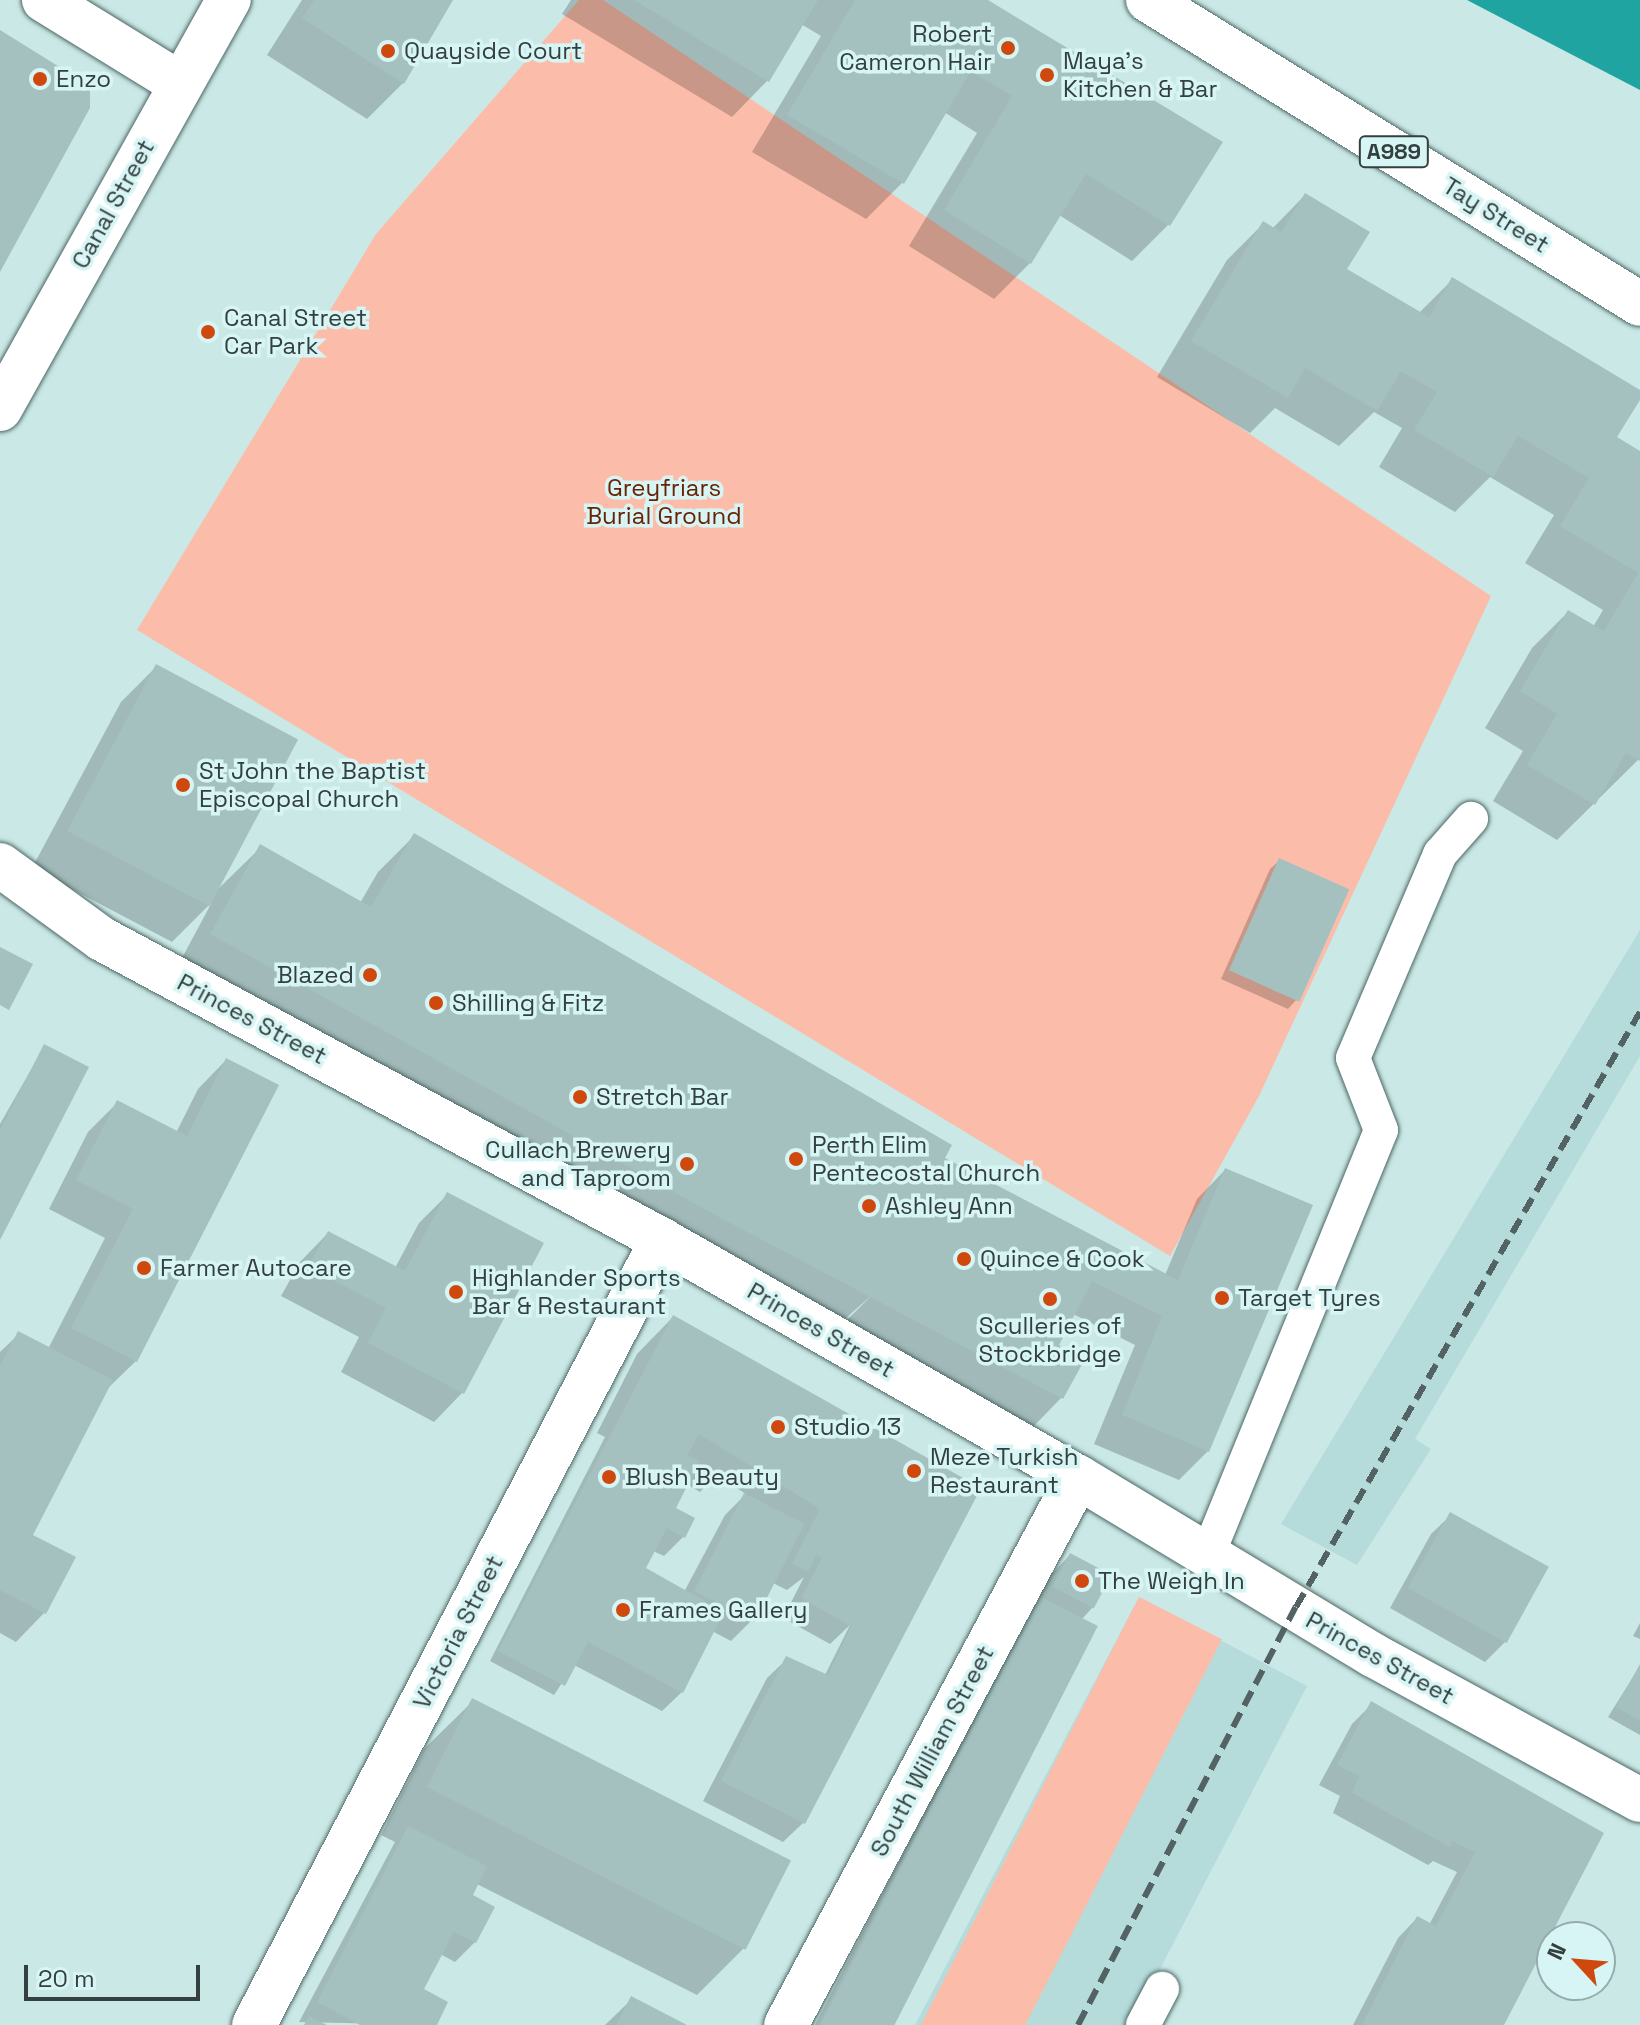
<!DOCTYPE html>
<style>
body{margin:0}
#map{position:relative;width:1640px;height:2025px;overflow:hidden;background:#cae8e6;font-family:"Space Grotesk",sans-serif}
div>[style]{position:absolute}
.built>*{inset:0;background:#b5dcda}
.green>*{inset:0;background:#fbbda9;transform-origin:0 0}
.water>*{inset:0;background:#1fa4a1}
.shadow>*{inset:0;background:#0003}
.building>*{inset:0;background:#a4c1c0;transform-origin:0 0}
.roads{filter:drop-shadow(0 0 2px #4c6765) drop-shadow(0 0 2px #4c6765)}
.service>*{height:34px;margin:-17px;padding:0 17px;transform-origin:17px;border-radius:17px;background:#fff}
.minor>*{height:44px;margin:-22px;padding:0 22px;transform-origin:22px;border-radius:22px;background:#fff}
.primary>*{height:44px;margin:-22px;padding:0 22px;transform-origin:22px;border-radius:22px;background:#fff}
.rail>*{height:6px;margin-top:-3px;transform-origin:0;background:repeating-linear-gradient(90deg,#536262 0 16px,transparent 0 24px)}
.dots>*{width:22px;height:22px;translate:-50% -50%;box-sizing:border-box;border:4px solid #d7f5f4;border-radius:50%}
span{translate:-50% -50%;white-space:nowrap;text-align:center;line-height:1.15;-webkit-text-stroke:7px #d7f5f4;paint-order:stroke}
.shield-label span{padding:2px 6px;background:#d7f5f4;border:2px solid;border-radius:6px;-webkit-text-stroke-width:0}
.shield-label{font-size:22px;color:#343f3f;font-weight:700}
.poi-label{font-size:24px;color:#343f3f}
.right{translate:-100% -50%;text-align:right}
.left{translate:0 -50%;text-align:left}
.street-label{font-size:24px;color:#343f3f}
.park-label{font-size:24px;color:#6a2205}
.north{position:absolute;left:1536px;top:1921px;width:80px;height:80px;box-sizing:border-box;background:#d7f5f4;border:2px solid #96acac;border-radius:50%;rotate:296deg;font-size:22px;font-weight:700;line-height:32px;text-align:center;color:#343f3f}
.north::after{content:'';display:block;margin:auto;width:28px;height:36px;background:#cf490f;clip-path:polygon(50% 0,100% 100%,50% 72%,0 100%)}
.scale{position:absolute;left:24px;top:1965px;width:176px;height:36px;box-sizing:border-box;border:4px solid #343f3f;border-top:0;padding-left:10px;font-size:24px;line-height:28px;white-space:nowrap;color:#343f3f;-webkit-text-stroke:6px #d7f5f4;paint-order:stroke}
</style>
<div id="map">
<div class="built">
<i style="clip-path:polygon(1640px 930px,1640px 1056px,1415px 1439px,1431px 1449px,1357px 1565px,1281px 1524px)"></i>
<i style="clip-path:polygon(1139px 1597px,1307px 1686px,1131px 2025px,915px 2025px)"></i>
</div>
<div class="green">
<i style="clip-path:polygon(579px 0,603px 0,1491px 596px,1259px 1096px,1170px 1256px,137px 630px,376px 234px)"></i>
<i style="left:1139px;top:1597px;width:93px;height:483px;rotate:27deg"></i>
</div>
<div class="water">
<i style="clip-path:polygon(1467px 0,1640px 0,1640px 90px)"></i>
</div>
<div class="shadow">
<i style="clip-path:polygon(302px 0,451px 0,403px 83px,367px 119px,267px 55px)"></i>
<i style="clip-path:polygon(571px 0,985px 0,1220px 143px,1168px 225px,1132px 261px,1059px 215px,1030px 263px,994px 299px,909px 246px,977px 133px,944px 112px,902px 183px,866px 219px,752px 152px,821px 36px,801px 24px,768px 80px,732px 117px,562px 14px)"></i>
<i style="clip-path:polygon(1305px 195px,1345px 269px,1419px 313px,1452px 280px,1640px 392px,1614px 438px,1640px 453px,1640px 758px,1557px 840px,1493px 801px,1523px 751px,1485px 728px,1532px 648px,1568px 612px,1593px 627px,1603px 610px,1525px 563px,1554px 515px,1490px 477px,1455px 512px,1379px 467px,1402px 428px,1374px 412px,1339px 446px,1275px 408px,1250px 433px,1157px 377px,1227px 260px,1263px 224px,1272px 229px)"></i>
<i style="clip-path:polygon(157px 666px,218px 889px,261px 847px,360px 903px,378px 872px,414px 836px,943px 1159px,1165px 1275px,1197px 1199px,1225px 1170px,1208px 1451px,1179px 1480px,1094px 1444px,1135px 1345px,1073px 1314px,1056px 1346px,1082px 1360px,1061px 1398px,1033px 1427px,841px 1326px,872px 1295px,830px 1332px,175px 971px,212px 902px,172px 942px,32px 868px,121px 702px)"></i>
<i style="clip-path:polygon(1280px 860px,1297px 999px,1288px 1009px,1221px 979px,1270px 869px)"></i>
<i style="clip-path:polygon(44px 1047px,0 1236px,0 1124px)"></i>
<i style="clip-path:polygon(226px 1060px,136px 1361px,107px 1389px,31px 1536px,44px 1613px,16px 1642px,0 1633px,0 1352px,19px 1334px,48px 1349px,105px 1238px,49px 1209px,88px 1132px,117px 1103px,176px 1133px,198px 1089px)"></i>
<i style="clip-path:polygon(448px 1194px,541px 1244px,462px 1393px,434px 1422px,341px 1372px,359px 1337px,281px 1296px,300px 1262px,328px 1233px,395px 1268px,419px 1223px)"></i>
<i style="clip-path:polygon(evenodd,673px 1317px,979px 1489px,803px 1823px,783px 1842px,703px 1801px,767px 1678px,787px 1659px,824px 1677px,850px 1625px,830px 1644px,783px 1618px,804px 1577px,787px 1590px,771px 1582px,751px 1621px,731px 1641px,712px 1631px,682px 1692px,662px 1711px,574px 1665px,554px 1695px,490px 1661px,605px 1437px,597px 1433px,637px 1354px,673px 1317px,716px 1475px,746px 1494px,725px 1515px,684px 1592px,643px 1569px,653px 1551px,664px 1556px,683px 1537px,674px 1509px,686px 1484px,700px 1492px,716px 1475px)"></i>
<i style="clip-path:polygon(1451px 1515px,1505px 1642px,1485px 1662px,1390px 1608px,1431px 1534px)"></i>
<i style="clip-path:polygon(1070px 1555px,1092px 1608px,1081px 1620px,892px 2025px,815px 2025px,1042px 1584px)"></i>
<i style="clip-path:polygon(1640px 1623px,1640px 1639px,1633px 1636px)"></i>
<i style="clip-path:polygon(1640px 1666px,1640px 1735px,1608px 1717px)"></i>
<i style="clip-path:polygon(473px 1701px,744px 1948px,697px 1995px,477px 1884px,471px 1896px,475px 1942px,455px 1962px,440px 1954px,422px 1990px,434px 2025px,299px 2022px,395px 1842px,381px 1835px,425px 1748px)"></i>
<i style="clip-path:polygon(1372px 1704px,1601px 1834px,1502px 2025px,1353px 2025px,1398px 1938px,1417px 1918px,1429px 1925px,1457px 1872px,1433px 1861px,1428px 1865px,1333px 1813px,1340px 1796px,1319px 1785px,1352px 1724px)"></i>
<i style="clip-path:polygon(632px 1999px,682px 2025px,605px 2025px)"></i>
</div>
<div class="building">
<i style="clip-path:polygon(314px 0,453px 0,404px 84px,302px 18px)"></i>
<i style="clip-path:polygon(634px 0,818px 0,769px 82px)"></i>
<i style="clip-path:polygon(855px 0,988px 0,1223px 142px,1170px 226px,1086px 174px,1031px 264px,944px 210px,1012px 96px,971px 71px,904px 184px,787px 115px)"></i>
<i style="clip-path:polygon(0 30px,90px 86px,90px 108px,0 272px)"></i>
<i style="clip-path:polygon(1305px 193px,1370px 232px,1347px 269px,1429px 317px,1452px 277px,1640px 390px,1640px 400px,1617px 437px,1640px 451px,1640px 761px,1626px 753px,1595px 805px,1527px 765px,1557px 714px,1520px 691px,1568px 610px,1604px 631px,1638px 573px,1560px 526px,1589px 478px,1518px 436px,1493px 477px,1414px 430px,1437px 392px,1401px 371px,1377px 411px,1305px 368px,1288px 398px,1191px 341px,1263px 221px,1281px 232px)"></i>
<i style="left:156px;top:664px;width:161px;height:189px;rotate:28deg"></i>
<i style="clip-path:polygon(414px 833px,952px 1145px,945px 1158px,1178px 1280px,1225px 1168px,1313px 1205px,1209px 1452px,1122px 1415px,1162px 1316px,1092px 1281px,1059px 1345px,1085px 1359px,1063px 1399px,715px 1215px,210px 934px,260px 844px,371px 907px)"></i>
<i style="left:1279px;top:858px;width:77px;height:123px;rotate:24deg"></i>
<i style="clip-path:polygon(0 947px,33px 964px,9px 1010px,0 1005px)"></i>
<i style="clip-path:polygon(44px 1044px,89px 1067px,0 1240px,0 1130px)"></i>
<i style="clip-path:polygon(226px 1058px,279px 1085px,137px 1362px,71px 1328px,133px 1209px,76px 1180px,117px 1100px,187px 1136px)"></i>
<i style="clip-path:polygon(447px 1192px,544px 1243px,464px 1394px,368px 1343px,386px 1308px,308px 1267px,328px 1231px,405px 1271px)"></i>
<i style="clip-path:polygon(673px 1315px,981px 1488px,805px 1824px,721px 1781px,786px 1656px,828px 1675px,851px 1626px,801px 1598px,822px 1558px,816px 1555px,808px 1572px,792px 1564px,820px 1509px,699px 1434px,687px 1456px,700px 1461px,676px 1508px,695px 1518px,685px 1538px,667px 1528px,646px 1568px,724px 1612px,683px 1693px,588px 1642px,565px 1686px,498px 1651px)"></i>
<i style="clip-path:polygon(18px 1331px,113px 1380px,33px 1535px,76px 1557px,46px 1614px,0 1590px,0 1366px)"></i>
<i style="left:744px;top:1493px;width:68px;height:110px;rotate:27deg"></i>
<i style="left:1450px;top:1512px;width:113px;height:87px;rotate:29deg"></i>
<i style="left:1070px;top:1553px;width:47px;height:38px;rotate:28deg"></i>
<i style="left:1039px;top:1596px;width:66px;height:483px;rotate:27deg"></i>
<i style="clip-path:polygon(1640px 1664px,1640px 1721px,1616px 1707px)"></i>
<i style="left:472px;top:1698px;width:358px;height:100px;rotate:27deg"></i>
<i style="clip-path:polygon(1371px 1701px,1604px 1833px,1504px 2025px,1362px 2025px,1417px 1916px,1436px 1926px,1475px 1852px,1452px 1841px,1450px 1847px,1352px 1793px,1359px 1776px,1337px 1765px)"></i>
<i style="clip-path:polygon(408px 1826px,487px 1866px,473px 1895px,495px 1907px,476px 1943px,454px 1932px,424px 1989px,448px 2002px,437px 2025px,360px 2025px,317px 2002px)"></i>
<i style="clip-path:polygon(631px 1996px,687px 2025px,616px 2025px)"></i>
<i style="clip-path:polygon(309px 2016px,327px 2025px,304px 2025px)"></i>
</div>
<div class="roads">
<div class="service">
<i style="left:1206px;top:1559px;width:463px;rotate:-67.8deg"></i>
<i style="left:1381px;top:1130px;width:77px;rotate:-111.3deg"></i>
<i style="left:1353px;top:1058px;width:222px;rotate:-66.9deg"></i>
<i style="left:1440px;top:854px;width:47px;rotate:-48.5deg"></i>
<i style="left:1143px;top:2025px;width:41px;rotate:-62.2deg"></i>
</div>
<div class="minor">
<i style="left:44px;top:0;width:158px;rotate:31.6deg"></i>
<i style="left:0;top:409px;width:469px;rotate:-60.8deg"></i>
<i style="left:0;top:865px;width:126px;rotate:36deg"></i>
<i style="left:102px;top:939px;width:636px;rotate:28.26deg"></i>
<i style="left:662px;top:1240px;width:479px;rotate:29.7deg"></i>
<i style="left:1078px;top:1477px;width:345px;rotate:31.1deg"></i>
<i style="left:1373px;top:1655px;width:304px;rotate:28.5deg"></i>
<i style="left:254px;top:2025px;width:885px;rotate:-62.54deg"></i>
<i style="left:786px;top:2025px;width:621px;rotate:-61.95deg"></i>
</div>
<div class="primary">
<i style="left:1148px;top:0;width:578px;rotate:31.71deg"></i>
</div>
</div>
<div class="rail">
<i style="left:1078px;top:2025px;width:471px;rotate:-62.5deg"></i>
<i style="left:1296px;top:1607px;width:687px;rotate:-59.97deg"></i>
</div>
<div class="dots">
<i style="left:1008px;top:48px;background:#cf490f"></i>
<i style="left:388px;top:51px;background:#cf490f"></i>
<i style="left:1047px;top:75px;background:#cf490f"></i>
<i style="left:40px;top:79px;background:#cf490f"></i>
<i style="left:208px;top:332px;background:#cf490f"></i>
<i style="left:183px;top:785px;background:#cf490f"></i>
<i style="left:370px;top:975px;background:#cf490f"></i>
<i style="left:436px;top:1003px;background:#cf490f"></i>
<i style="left:580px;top:1097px;background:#cf490f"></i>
<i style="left:796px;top:1159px;background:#cf490f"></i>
<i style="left:687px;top:1164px;background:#cf490f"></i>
<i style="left:869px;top:1206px;background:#cf490f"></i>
<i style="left:964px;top:1259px;background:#cf490f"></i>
<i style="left:144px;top:1268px;background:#cf490f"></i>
<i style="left:456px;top:1292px;background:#cf490f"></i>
<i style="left:1222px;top:1298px;background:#cf490f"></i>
<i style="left:1050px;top:1299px;background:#cf490f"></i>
<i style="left:778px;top:1427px;background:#cf490f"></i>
<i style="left:914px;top:1471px;background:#cf490f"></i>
<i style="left:609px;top:1477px;background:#cf490f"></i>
<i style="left:1082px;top:1581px;background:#cf490f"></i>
<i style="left:623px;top:1610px;background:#cf490f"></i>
</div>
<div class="shield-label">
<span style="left:1394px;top:152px">A989</span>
</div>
<div class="poi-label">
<span class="right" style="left:992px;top:48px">Robert<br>Cameron Hair</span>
<span class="left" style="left:404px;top:51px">Quayside Court</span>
<span class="left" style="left:1063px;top:75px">Maya's<br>Kitchen &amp; Bar</span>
<span class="left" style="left:56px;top:79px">Enzo</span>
<span class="left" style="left:224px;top:332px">Canal Street<br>Car Park</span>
<span class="left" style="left:199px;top:785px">St John the Baptist<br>Episcopal Church</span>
<span class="right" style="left:354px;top:975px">Blazed</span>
<span class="left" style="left:452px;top:1003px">Shilling &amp; Fitz</span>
<span class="left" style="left:596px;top:1097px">Stretch Bar</span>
<span class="left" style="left:812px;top:1159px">Perth Elim<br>Pentecostal Church</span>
<span class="right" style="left:671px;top:1164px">Cullach Brewery<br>and Taproom</span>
<span class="left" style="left:885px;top:1206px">Ashley Ann</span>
<span class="left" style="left:980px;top:1259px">Quince &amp; Cook</span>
<span class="left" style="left:160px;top:1268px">Farmer Autocare</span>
<span class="left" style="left:472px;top:1292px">Highlander Sports<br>Bar &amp; Restaurant</span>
<span class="left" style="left:1238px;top:1298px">Target Tyres</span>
<span style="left:1050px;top:1340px">Sculleries of<br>Stockbridge</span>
<span class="left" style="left:794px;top:1427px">Studio 13</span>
<span class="left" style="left:930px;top:1471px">Meze Turkish<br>Restaurant</span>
<span class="left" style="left:625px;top:1477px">Blush Beauty</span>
<span class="left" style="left:1098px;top:1581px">The Weigh In</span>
<span class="left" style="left:639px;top:1610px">Frames Gallery</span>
</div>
<div class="street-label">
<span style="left:113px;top:204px;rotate:-61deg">Canal Street</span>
<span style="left:1496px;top:215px;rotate:32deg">Tay Street</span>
<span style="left:252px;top:1019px;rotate:28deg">Princes Street</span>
<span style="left:821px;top:1330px;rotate:30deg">Princes Street</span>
<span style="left:458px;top:1632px;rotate:-63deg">Victoria Street</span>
<span style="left:1380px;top:1658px;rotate:29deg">Princes Street</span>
<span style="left:932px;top:1751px;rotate:-62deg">South William Street</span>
</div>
<div class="park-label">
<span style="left:664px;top:502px">Greyfriars<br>Burial Ground</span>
</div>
<div class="north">N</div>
<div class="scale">20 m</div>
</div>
